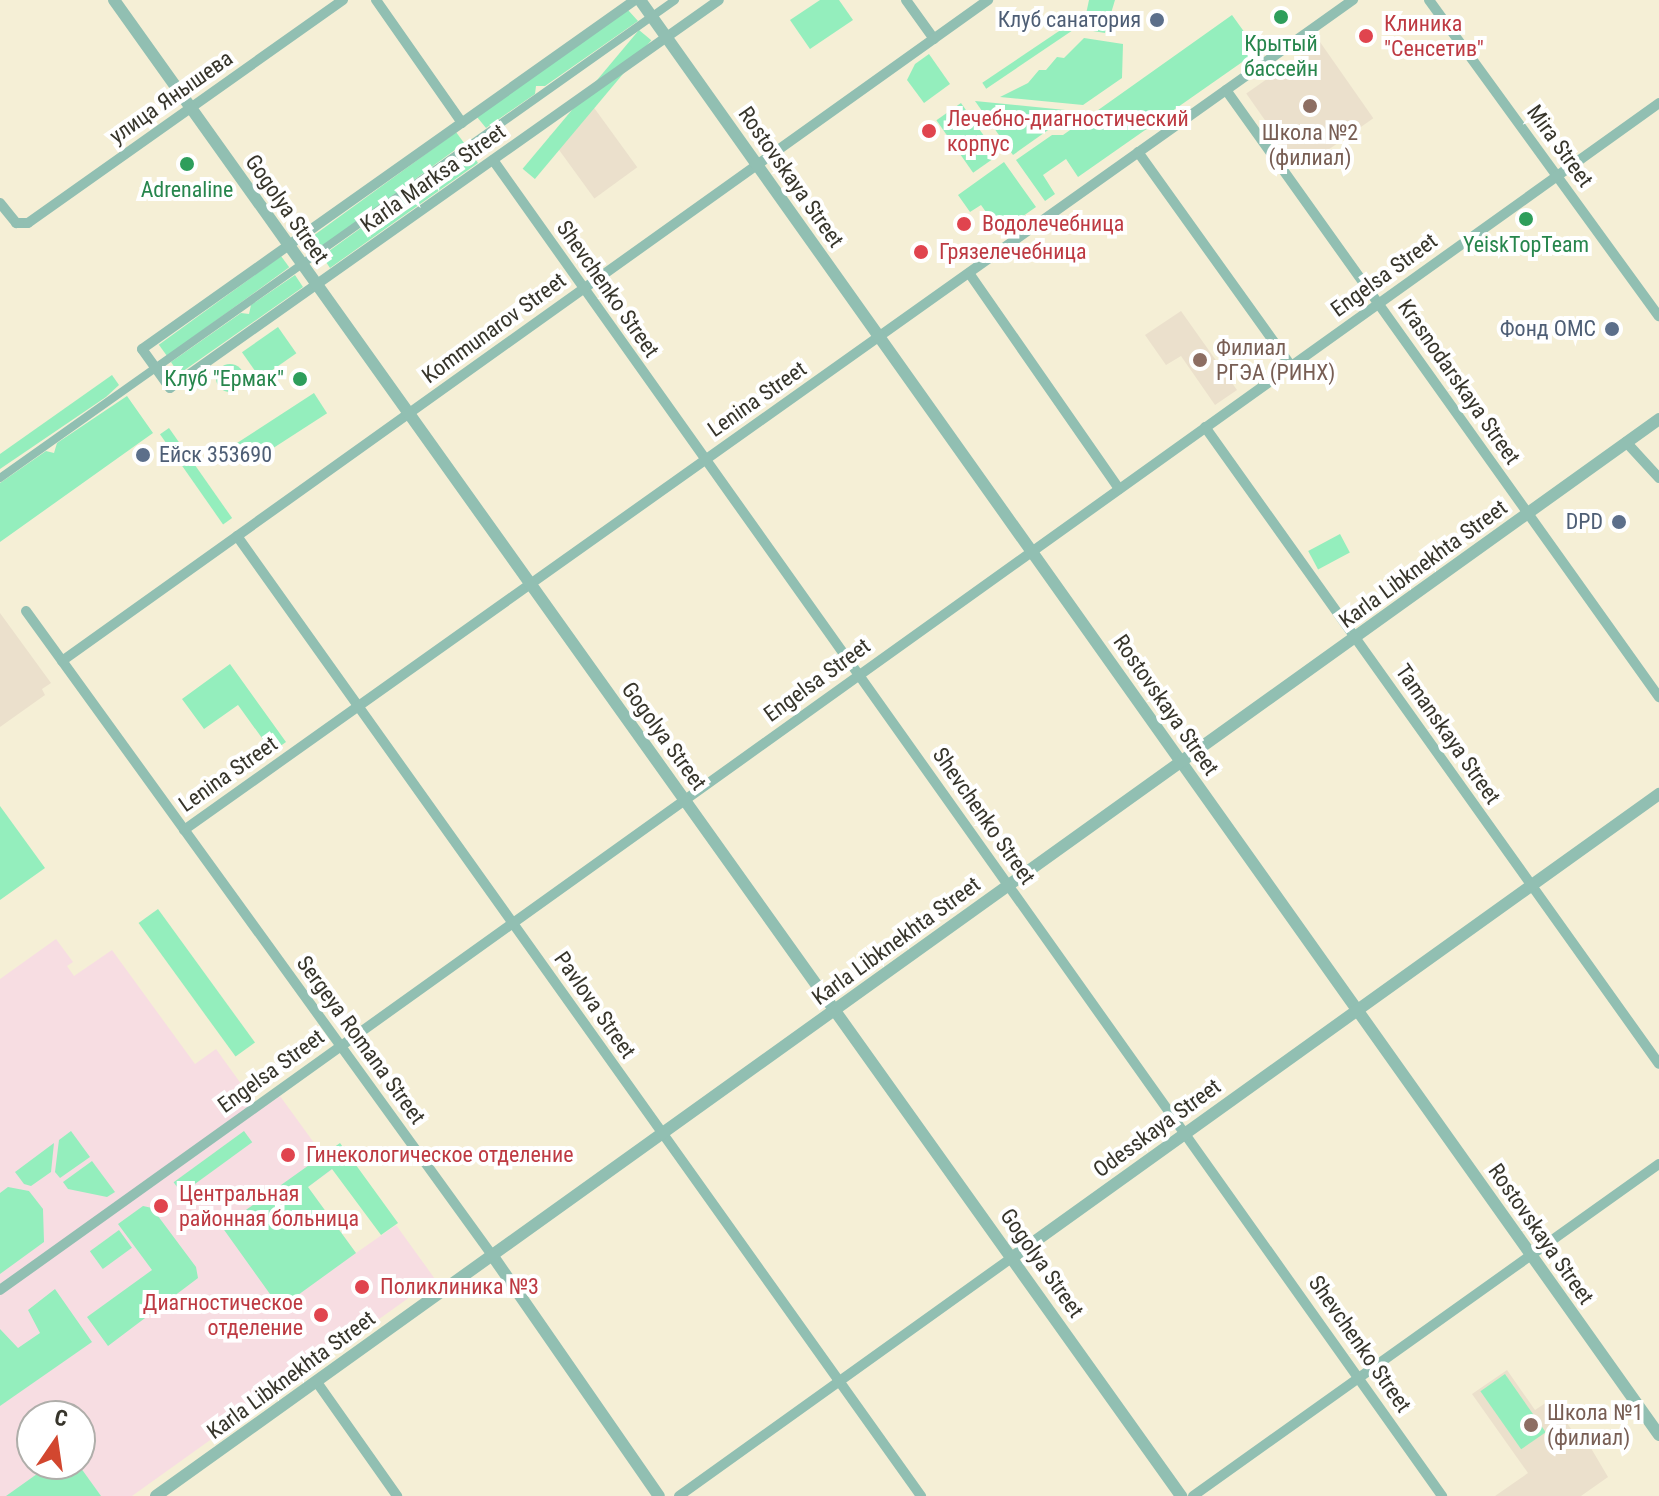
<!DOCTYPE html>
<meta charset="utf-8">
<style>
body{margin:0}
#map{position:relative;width:1659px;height:1496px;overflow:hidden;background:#f5efd6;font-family:"Roboto Condensed",sans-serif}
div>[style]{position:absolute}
.education>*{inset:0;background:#ebe0cc;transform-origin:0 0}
.medical>*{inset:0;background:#f7dde2}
.green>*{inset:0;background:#94eebd;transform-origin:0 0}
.round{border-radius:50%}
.pedestrian>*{height:8px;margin:-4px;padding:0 4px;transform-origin:4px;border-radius:4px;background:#91bfb2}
.minor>*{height:10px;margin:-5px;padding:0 5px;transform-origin:5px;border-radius:5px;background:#91bfb2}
.tertiary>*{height:12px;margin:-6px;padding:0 6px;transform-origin:6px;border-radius:6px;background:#91bfb2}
.dots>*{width:22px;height:22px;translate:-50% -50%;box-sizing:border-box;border:4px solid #fff;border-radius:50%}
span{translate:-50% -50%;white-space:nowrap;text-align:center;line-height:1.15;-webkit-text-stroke:8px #fff;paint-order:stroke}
.service-label{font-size:22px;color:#4e5e75}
.right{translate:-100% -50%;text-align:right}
.left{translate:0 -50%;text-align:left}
.health-label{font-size:22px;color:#be3a42}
.leisure-label{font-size:22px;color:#27864d}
.street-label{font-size:22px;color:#37352b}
.education-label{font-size:22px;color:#785e54}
.north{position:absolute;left:16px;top:1400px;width:80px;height:80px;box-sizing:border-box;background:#fff;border:2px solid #afaeaa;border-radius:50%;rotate:13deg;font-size:22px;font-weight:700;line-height:32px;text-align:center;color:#37352b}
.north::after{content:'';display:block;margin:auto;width:28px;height:36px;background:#d2472f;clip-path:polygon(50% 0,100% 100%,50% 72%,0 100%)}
</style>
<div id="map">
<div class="education">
<i style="left:1320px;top:42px;width:93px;height:90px;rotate:55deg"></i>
<i style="left:592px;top:105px;width:77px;height:53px;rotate:54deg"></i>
<i style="clip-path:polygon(1181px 311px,1237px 390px,1215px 405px,1181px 356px,1166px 365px,1145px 335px)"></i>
<i style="clip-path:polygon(0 613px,51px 683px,42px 689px,45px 695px,0 727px)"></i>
<i style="clip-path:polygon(1507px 1370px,1535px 1410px,1550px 1400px,1580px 1441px,1585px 1438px,1608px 1477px,1581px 1496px,1495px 1496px,1528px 1473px,1472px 1394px)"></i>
</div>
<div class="medical">
<i style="clip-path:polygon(evenodd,56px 939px,73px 962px,67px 966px,74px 976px,112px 950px,195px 1064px,216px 1049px,260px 1110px,280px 1096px,333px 1169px,308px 1187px,356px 1253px,396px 1225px,435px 1279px,132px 1496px,0 1496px,0 979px,56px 939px,32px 1416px,80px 1416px,80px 1464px,32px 1464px,32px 1416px)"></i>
</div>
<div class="green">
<i style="clip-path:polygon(820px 0,839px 0,853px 20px,810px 49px,790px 20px)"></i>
<i style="clip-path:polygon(1089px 0,1115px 0,1105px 33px,1093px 31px,1085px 19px)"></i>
<i style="clip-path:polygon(628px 10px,638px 21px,545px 86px,536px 86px,535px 94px,486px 128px,477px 117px)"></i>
<i style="clip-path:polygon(1232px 15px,1258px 51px,1078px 177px,1066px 159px,1043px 175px,1055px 194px,1045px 201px,1016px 160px,1052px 135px,1063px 135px)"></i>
<i style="left:1071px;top:23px;width:7px;height:107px;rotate:56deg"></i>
<i style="left:639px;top:30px;width:16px;height:181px;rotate:40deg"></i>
<i style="clip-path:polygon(1084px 38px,1123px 44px,1122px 78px,1083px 105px,1000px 97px,1028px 83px,1039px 70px,1046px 70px,1057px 57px,1064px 58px)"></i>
<i style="clip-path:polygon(929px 54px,950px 84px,924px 103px,907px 80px,915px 64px)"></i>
<i style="clip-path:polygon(975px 101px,1075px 111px,1013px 155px)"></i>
<i style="left:961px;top:103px;width:64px;height:30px;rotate:55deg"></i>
<i style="left:456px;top:132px;width:14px;height:187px;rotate:54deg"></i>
<i style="clip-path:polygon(470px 151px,478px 163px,330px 268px,322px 256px,415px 189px,423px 190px,426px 182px)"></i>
<i style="clip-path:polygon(1004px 162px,1036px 207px,1000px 232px,981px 205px,970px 212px,958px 195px)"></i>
<i style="left:281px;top:256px;width:14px;height:151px;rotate:54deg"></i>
<i style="clip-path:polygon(295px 275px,303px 287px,179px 374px,171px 362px,241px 313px,249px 314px,251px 305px)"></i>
<i style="left:278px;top:327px;width:32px;height:44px;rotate:55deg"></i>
<i class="round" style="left:216px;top:364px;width:28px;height:28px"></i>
<i style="clip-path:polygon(112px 375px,119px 385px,106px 397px,0 469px,0 454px)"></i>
<i style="left:314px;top:393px;width:24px;height:95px;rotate:57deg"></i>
<i style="clip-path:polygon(127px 396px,153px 433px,0 542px,0 483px,46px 451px,54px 453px,57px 443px)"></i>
<i style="left:169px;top:428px;width:110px;height:11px;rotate:55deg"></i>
<i style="left:1340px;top:534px;width:21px;height:36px;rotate:62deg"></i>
<i style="clip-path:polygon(230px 664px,286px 742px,272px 752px,238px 705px,204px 729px,182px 699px)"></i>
<i style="clip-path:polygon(0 806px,45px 868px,0 900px)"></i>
<i style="left:158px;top:909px;width:165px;height:24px;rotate:54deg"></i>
<i style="clip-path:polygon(71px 1131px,90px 1157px,60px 1178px,55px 1172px,59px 1140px)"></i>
<i style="left:244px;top:1131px;width:14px;height:87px;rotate:54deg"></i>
<i style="clip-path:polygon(54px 1143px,51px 1172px,31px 1186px,24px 1184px,15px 1172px)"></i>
<i style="clip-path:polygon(340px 1143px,398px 1223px,381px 1235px,332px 1169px,308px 1187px,356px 1253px,280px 1308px,222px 1227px)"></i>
<i style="clip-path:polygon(92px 1161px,115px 1192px,107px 1197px,68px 1189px,63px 1182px)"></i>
<i style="clip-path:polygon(8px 1187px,29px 1191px,43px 1209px,44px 1242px,0 1274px,0 1193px)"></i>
<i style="clip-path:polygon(143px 1206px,152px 1208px,196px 1267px,198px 1278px,108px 1346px,87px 1317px,152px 1270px,118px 1224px)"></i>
<i style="left:119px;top:1230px;width:22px;height:36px;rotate:54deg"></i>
<i style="clip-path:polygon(55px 1289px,92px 1342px,0 1406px,0 1329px,18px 1348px,40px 1333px,28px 1310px)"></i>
<i style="left:1505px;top:1374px;width:71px;height:30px;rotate:55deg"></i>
<i style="clip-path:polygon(51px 1464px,78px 1464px,101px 1496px,6px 1496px)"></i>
</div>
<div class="pedestrian">
<i style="left:0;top:478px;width:827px;rotate:-35.3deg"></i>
</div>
<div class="minor">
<i style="left:376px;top:0;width:150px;rotate:55deg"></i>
<i style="left:635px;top:0;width:604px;rotate:144.7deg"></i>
<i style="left:142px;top:349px;width:48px;rotate:54.3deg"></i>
<i style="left:170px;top:388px;width:672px;rotate:-35.25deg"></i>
<i style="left:906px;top:0;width:48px;rotate:54.3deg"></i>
<i style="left:1429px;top:0;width:391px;rotate:54deg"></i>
<i style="left:1226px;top:90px;width:746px;rotate:54.5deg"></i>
<i style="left:1138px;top:152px;width:263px;rotate:54.4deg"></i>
<i style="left:493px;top:160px;width:1639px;rotate:54.61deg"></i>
<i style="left:0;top:203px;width:26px;rotate:51deg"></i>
<i style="left:16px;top:223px;width:12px"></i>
<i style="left:28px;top:223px;width:386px;rotate:-35.3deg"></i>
<i style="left:969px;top:273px;width:263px;rotate:55.2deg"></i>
<i style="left:1205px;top:427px;width:782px;rotate:54.52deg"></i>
<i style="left:1626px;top:442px;width:49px;rotate:47.5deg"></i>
<i style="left:237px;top:536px;width:1179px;rotate:54.53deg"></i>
<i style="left:26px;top:611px;width:795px;rotate:54.11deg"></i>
<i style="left:62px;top:661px;width:1138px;rotate:-35.52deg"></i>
<i style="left:184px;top:830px;width:1434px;rotate:-35.38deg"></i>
<i style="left:0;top:1290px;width:2040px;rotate:-35.58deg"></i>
<i style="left:316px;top:1381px;width:141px;rotate:54.8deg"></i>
<i style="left:679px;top:1496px;width:411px;rotate:-35.6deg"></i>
<i style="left:1193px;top:1496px;width:572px;rotate:-35.47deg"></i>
</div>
<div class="tertiary">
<i style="left:114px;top:0;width:1838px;rotate:54.5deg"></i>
<i style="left:640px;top:0;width:1760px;rotate:54.62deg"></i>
<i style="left:492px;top:1255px;width:293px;rotate:55.3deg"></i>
<i style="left:1013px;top:1257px;width:795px;rotate:-35.63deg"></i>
<i style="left:156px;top:1496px;width:1849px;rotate:-35.62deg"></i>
</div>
<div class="dots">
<i style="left:1281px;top:17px;background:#2e9e5b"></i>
<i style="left:1157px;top:20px;background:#5c6f8a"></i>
<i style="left:1366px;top:36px;background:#e0444e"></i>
<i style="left:1310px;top:106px;background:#8d6e63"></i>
<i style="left:929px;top:131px;background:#e0444e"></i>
<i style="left:187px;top:164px;background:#2e9e5b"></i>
<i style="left:1526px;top:219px;background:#2e9e5b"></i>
<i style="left:964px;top:224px;background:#e0444e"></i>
<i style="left:921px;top:252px;background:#e0444e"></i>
<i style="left:1612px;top:329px;background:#5c6f8a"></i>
<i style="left:1200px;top:360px;background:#8d6e63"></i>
<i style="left:300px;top:379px;background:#2e9e5b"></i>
<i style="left:143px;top:455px;background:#5c6f8a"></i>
<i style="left:1619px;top:522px;background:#5c6f8a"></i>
<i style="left:288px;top:1155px;background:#e0444e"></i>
<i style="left:161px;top:1206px;background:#e0444e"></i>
<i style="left:362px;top:1287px;background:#e0444e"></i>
<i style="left:321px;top:1315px;background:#e0444e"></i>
<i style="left:1531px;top:1425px;background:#8d6e63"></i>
</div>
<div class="service-label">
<span class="right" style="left:1141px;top:20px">Клуб санатория</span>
<span class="right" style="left:1596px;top:329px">Фонд ОМС</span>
<span class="left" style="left:159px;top:455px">Ейск 353690</span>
<span class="right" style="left:1603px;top:522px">DPD</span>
</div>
<div class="health-label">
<span class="left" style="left:1384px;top:36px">Клиника<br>"Сенсетив"</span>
<span class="left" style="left:947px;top:131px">Лечебно-диагностический<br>корпус</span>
<span class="left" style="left:982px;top:224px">Водолечебница</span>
<span class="left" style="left:939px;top:252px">Грязелечебница</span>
<span class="left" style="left:306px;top:1155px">Гинекологическое отделение</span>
<span class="left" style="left:179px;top:1206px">Центральная<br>районная больница</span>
<span class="left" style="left:380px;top:1287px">Поликлиника №3</span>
<span class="right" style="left:303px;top:1315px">Диагностическое<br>отделение</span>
</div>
<div class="leisure-label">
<span style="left:1281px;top:56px">Крытый<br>бассейн</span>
<span style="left:187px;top:190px">Аdrenaline</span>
<span style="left:1526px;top:245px">YeiskTopTeam</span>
<span class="right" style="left:284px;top:379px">Клуб "Ермак"</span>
</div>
<div class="street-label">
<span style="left:171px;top:97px;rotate:-35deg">улица Янышева</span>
<span style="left:1560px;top:146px;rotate:54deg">Mira Street</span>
<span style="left:791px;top:177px;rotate:55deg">Rostovskaya Street</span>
<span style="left:433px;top:178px;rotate:-35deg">Karla Marksa Street</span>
<span style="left:287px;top:209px;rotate:55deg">Gogolya Street</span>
<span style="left:1384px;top:275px;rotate:-36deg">Engelsa Street</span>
<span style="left:608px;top:289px;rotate:55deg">Shevchenko Street</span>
<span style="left:494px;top:328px;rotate:-36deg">Kommunarov Street</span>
<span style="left:1459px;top:382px;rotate:55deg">Krasnodarskaya Street</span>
<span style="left:757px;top:399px;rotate:-35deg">Lenina Street</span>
<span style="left:1423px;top:564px;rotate:-36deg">Karla Libknekhta Street</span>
<span style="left:817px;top:680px;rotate:-36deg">Engelsa Street</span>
<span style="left:1166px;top:705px;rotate:55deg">Rostovskaya Street</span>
<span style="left:1448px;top:734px;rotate:55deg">Tamanskaya Street</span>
<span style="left:664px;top:736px;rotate:54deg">Gogolya Street</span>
<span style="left:228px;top:774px;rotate:-35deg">Lenina Street</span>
<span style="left:984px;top:816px;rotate:55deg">Shevchenko Street</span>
<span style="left:896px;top:941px;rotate:-36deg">Karla Libknekhta Street</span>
<span style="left:595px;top:1005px;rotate:55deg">Pavlova Street</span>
<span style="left:361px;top:1040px;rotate:54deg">Sergeya Romana Street</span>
<span style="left:271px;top:1071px;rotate:-36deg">Engelsa Street</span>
<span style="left:1157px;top:1128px;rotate:-36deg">Odesskaya Street</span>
<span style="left:1541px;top:1234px;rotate:55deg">Rostovskaya Street</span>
<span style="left:1042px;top:1263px;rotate:55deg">Gogolya Street</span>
<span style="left:1360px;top:1344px;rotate:55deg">Shevchenko Street</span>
<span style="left:291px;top:1375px;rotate:-36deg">Karla Libknekhta Street</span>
</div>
<div class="education-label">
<span style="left:1310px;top:145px">Школа №2<br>(филиал)</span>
<span class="left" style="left:1216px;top:360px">Филиал<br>РГЭА (РИНХ)</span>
<span class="left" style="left:1547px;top:1425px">Школа №1<br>(филиал)</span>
</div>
<div class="north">С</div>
</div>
